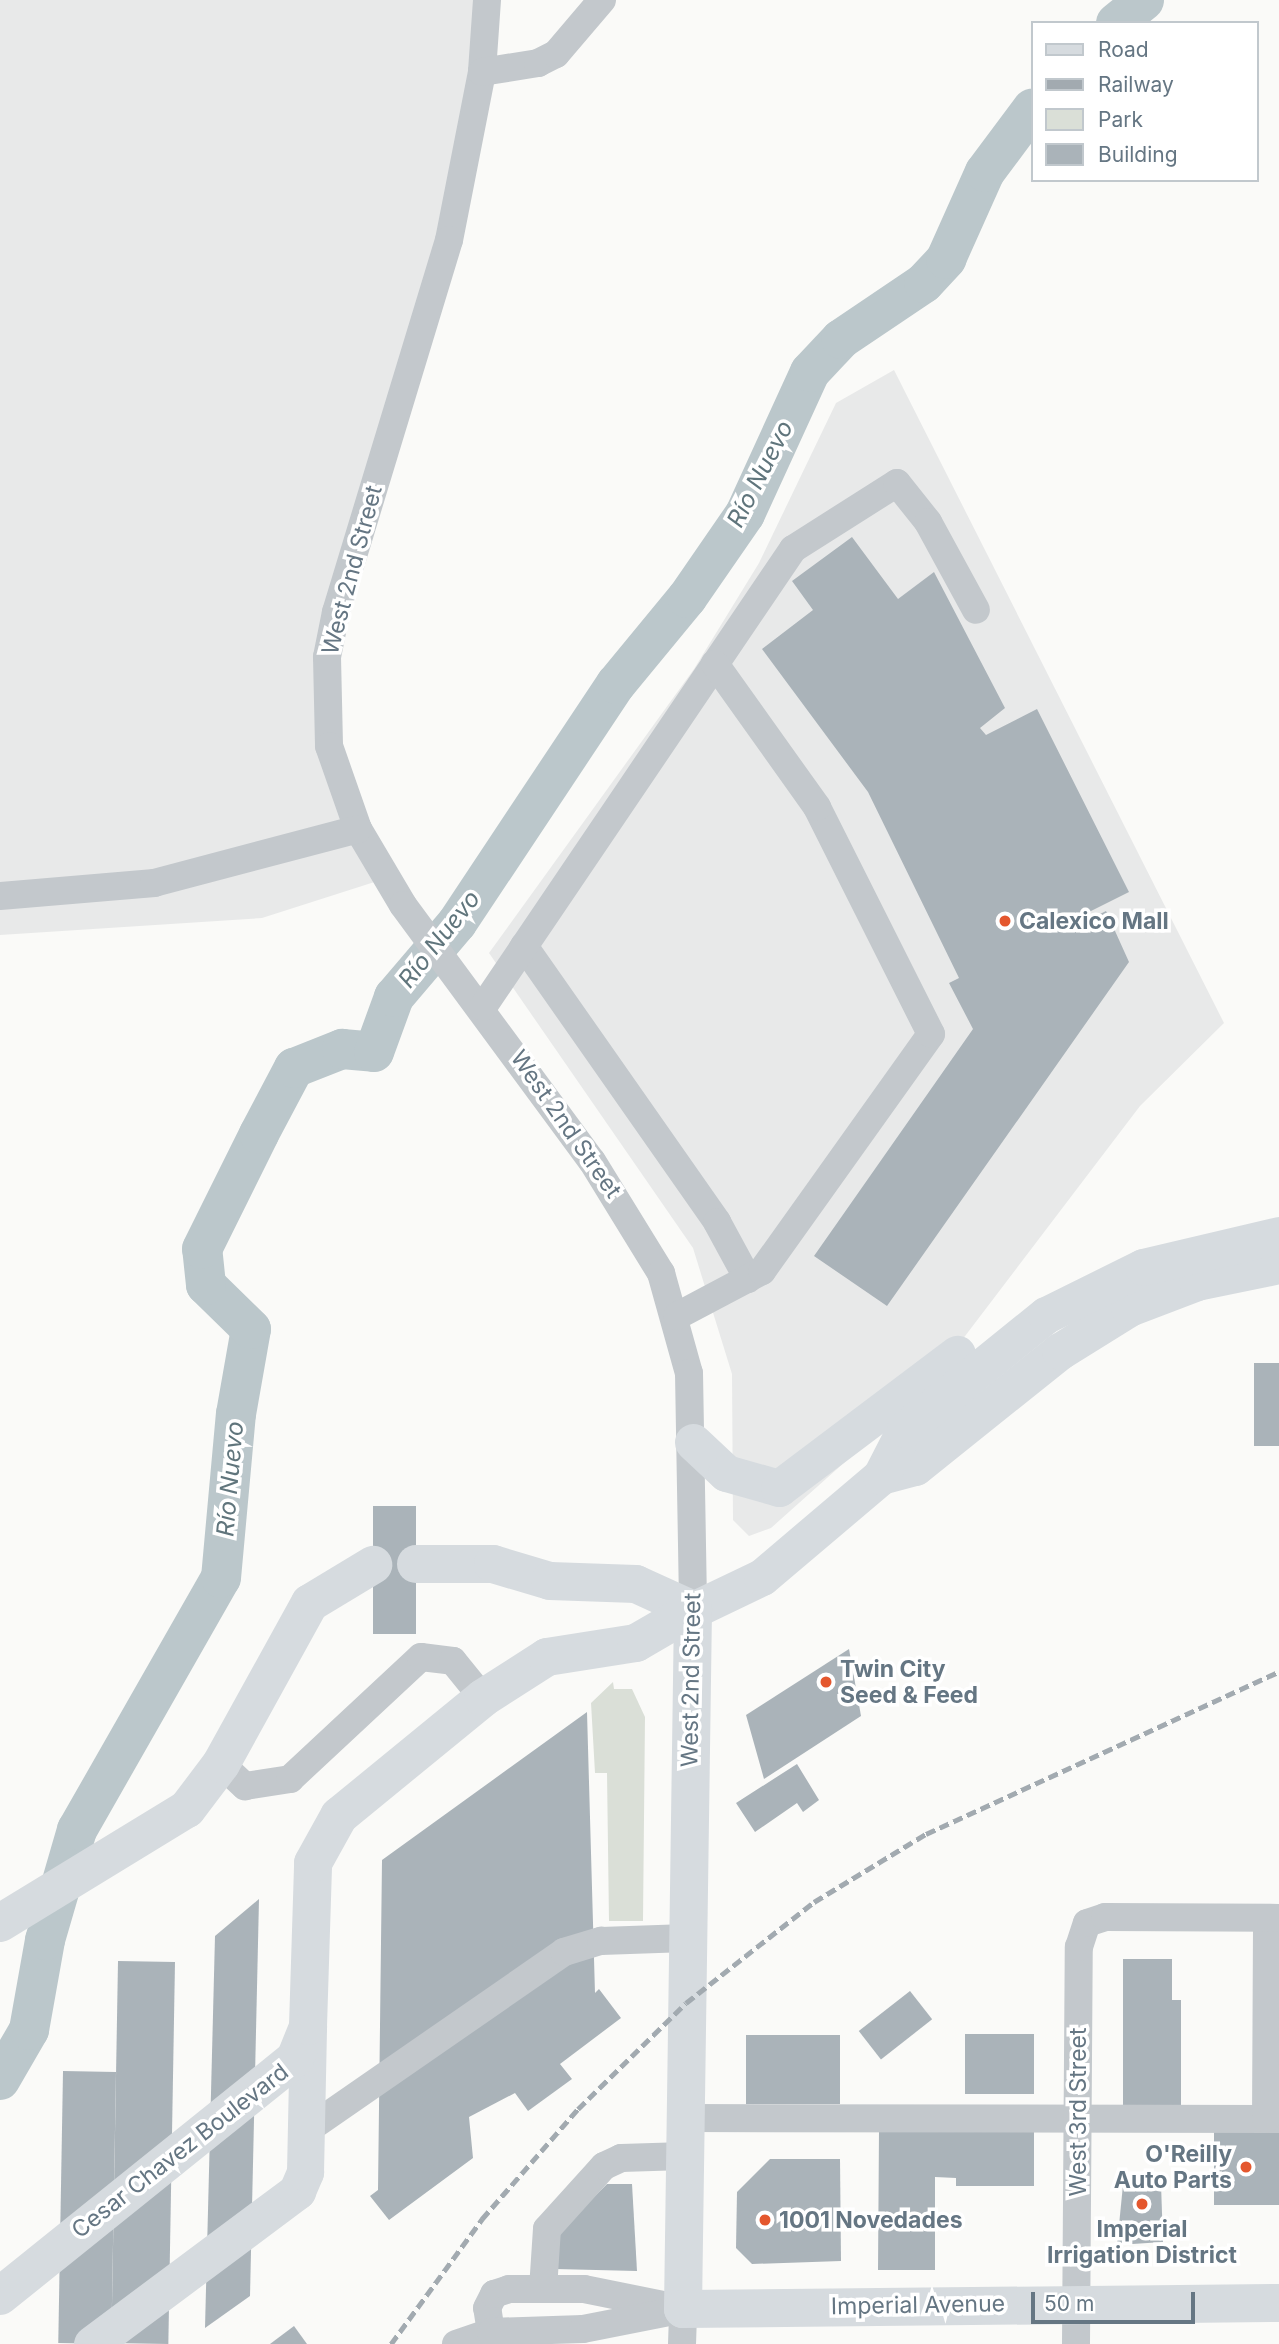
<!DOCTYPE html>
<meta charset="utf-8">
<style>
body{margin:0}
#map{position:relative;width:1279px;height:2344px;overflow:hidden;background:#fafaf8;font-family:Inter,sans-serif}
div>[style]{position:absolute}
.built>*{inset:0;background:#e8e9e9}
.green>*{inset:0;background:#dadfd7}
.river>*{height:40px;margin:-20px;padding:0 20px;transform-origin:20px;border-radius:20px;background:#bbc7cb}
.building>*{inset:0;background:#aab3b9;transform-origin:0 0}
.minor>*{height:28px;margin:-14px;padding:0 14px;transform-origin:14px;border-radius:14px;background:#c3c8cc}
.major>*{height:37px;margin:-18.5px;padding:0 18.5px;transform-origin:18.5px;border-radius:18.5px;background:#d6dbdf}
.highway>*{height:38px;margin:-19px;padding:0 19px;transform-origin:19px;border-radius:19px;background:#d6dbdf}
.rail>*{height:5px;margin-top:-2.5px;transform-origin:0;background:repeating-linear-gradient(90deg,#a2aab0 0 10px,transparent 0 15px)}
.dots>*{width:19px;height:19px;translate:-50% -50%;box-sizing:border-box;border:4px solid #fff;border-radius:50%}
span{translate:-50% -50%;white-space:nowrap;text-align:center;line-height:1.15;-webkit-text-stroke:7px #fff;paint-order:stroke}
.street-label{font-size:23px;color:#657683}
.poi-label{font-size:23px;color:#657683;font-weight:700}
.left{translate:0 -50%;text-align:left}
.right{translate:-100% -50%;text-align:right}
.water-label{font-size:24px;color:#60757c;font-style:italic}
.legend{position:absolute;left:1031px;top:21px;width:228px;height:161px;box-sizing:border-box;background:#fff;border:2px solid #c1c8cd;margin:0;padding:9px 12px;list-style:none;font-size:21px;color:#657683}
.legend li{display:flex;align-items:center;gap:14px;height:35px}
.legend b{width:35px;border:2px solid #c1c8cd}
.scale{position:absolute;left:1031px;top:2292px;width:164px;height:32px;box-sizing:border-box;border:4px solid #657683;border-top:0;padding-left:9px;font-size:21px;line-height:24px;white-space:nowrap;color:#657683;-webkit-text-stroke:5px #fff;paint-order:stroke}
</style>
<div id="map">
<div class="built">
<i style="clip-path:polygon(0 0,487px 0,482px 72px,325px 696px,387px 878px,262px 918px,0 935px)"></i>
<i style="clip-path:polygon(894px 370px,1224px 1023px,1140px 1106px,921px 1394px,771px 1528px,749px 1536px,733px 1520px,732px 1374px,693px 1248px,489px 953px,694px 669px,759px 563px,836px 403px)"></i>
</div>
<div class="green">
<i style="clip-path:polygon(613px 1682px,614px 1689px,632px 1689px,645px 1717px,643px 1921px,609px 1921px,607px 1773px,595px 1773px,591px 1703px)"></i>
</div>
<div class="river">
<i style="left:1116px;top:23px;width:36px;rotate:-39deg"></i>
<i style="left:0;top:2080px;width:58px;rotate:-59.9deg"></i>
<i style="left:29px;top:2030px;width:91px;rotate:-79.9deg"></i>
<i style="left:45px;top:1940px;width:115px;rotate:-73.8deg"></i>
<i style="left:77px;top:1830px;width:290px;rotate:-60.3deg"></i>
<i style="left:221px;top:1578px;width:165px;rotate:-84.8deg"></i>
<i style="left:236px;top:1414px;width:86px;rotate:-80deg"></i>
<i style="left:251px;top:1329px;width:63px;rotate:-135.6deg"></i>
<i style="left:206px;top:1285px;width:36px;rotate:-96deg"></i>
<i style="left:202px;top:1249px;width:128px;rotate:-63.6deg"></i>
<i style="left:259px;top:1134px;width:75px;rotate:-62.1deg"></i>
<i style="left:294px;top:1068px;width:52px;rotate:-21.6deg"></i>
<i style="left:342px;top:1049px;width:32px;rotate:5deg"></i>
<i style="left:374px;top:1052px;width:59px;rotate:-70deg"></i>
<i style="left:394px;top:997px;width:97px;rotate:-49.6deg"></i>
<i style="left:457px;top:923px;width:287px;rotate:-56.4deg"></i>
<i style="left:616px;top:684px;width:112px;rotate:-50.5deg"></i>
<i style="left:687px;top:598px;width:102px;rotate:-55.4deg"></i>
<i style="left:745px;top:514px;width:156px;rotate:-65.4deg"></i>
<i style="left:810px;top:372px;width:45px;rotate:-46.8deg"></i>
<i style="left:841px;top:339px;width:100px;rotate:-34deg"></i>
<i style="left:924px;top:283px;width:33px;rotate:-47deg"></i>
<i style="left:946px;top:259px;width:95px;rotate:-65.9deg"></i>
<i style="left:985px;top:172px;width:79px;rotate:-53.3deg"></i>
</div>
<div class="building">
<i style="clip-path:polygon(852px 537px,898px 599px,934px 572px,1005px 708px,980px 728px,986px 735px,1037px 709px,1129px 892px,1077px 918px,1080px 924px,1106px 911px,1129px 962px,887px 1306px,814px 1256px,973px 1029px,949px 983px,959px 978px,868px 792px,762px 649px,813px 610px,792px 581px)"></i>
<i style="left:1254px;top:1363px;width:25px;height:83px"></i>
<i style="left:373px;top:1506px;width:43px;height:128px"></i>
<i style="clip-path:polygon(849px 1649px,861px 1716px,764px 1779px,746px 1715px)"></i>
<i style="clip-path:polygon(587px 1712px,595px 1993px,599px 1989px,621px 2018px,560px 2064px,572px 2079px,528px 2111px,515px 2093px,469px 2117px,473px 2158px,389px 2220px,370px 2196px,378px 2190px,382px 1860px)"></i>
<i style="clip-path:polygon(797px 1764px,819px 1800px,803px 1812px,797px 1803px,755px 1832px,736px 1803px)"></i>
<i style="clip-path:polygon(259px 1899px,250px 2296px,205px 2328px,215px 1936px)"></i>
<i style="clip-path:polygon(1123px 1959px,1172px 1959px,1172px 2000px,1181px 2000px,1181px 2105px,1123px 2105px)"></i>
<i style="left:175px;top:1962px;width:382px;height:57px;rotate:91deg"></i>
<i style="left:910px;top:1991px;width:36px;height:65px;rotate:52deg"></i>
<i style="left:965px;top:2034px;width:69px;height:60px"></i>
<i style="left:746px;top:2035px;width:94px;height:69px"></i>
<i style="left:116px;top:2072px;width:272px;height:53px;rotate:91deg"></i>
<i style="clip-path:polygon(879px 2129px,1034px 2130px,1034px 2186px,956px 2186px,956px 2178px,935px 2177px,935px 2270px,878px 2270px)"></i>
<i style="left:1214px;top:2130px;width:65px;height:75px"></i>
<i style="clip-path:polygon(770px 2159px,840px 2159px,841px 2261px,752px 2264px,736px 2248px,737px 2192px)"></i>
<i style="clip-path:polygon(607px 2184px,632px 2184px,637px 2271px,555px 2269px,556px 2235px)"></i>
<i style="clip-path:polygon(1161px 2184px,1163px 2242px,1117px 2245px,1123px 2185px)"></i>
<i style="clip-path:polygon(294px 2326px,307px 2344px,270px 2344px)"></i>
</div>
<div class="minor">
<i style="left:487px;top:0;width:72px;rotate:94deg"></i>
<i style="left:482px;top:72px;width:171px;rotate:101.1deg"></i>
<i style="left:449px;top:240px;width:389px;rotate:106.9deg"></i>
<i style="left:336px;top:612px;width:46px;rotate:101.3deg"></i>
<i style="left:327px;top:657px;width:89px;rotate:88.7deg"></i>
<i style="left:329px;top:746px;width:88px;rotate:70.7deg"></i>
<i style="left:358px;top:829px;width:88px;rotate:59.4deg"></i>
<i style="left:403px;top:905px;width:318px;rotate:53.6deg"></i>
<i style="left:592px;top:1161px;width:132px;rotate:58.4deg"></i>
<i style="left:661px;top:1273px;width:104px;rotate:74.4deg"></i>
<i style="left:689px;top:1373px;width:237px;rotate:89deg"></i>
<i style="left:482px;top:72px;width:57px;rotate:-9.1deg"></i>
<i style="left:538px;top:63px;width:20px;rotate:-27deg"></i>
<i style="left:556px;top:54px;width:71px;rotate:-49.6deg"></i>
<i style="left:0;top:896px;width:155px;rotate:-4.8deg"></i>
<i style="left:154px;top:883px;width:211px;rotate:-14.8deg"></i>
<i style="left:524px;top:946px;width:337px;rotate:55deg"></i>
<i style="left:717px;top:1222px;width:65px;rotate:61.5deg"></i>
<i style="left:483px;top:1007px;width:553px;rotate:-55.91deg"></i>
<i style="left:793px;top:549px;width:123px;rotate:-32.4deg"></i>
<i style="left:897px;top:483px;width:50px;rotate:51.5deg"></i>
<i style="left:928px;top:522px;width:100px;rotate:61.4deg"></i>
<i style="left:677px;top:1316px;width:96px;rotate:-27.9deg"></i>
<i style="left:762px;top:1271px;width:291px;rotate:-54.5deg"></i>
<i style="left:931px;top:1034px;width:254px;rotate:-116.7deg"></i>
<i style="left:817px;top:807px;width:176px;rotate:-125.5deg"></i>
<i style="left:221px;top:1764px;width:33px;rotate:43deg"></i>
<i style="left:245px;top:1786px;width:46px;rotate:-8.8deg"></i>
<i style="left:290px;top:1779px;width:179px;rotate:-43deg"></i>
<i style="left:421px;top:1657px;width:32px;rotate:7deg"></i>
<i style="left:453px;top:1661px;width:48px;rotate:51deg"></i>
<i style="left:685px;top:2118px;width:594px;rotate:0.1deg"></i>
<i style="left:1266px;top:2119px;width:201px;rotate:-89.7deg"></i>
<i style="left:307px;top:2130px;width:313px;rotate:-34.7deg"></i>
<i style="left:564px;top:1952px;width:39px;rotate:-17deg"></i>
<i style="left:601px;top:1941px;width:86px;rotate:-2deg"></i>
<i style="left:543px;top:2289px;width:60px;rotate:-86.2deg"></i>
<i style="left:547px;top:2229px;width:85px;rotate:-47.9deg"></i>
<i style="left:604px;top:2166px;width:19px;rotate:-25deg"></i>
<i style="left:621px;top:2158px;width:64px;rotate:-1.8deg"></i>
<i style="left:491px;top:2332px;width:24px;rotate:-99deg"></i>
<i style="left:487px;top:2308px;width:16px;rotate:-63deg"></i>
<i style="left:494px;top:2294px;width:16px;rotate:-18deg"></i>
<i style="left:509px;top:2289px;width:75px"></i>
<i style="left:584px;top:2289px;width:101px;rotate:11.4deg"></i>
<i style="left:456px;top:2344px;width:37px;rotate:-19deg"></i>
<i style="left:491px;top:2332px;width:92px;rotate:-1.9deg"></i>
<i style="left:583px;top:2329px;width:89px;rotate:-11.1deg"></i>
<i style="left:682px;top:2344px;width:35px;rotate:-88deg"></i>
<i style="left:1076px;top:2344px;width:397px;rotate:-89.6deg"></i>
<i style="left:1079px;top:1947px;width:25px;rotate:-72deg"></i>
<i style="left:1087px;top:1923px;width:19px;rotate:-18deg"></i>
<i style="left:1105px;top:1917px;width:174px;rotate:0.3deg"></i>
</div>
<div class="major">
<i style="left:693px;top:1442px;width:45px;rotate:43.2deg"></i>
<i style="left:726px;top:1473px;width:55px;rotate:15.8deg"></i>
<i style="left:779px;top:1488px;width:223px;rotate:-37deg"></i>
<i style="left:881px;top:1476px;width:35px;rotate:-15deg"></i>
<i style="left:915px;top:1467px;width:186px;rotate:-38.7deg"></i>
<i style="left:1060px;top:1351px;width:81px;rotate:-31.9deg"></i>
<i style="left:1129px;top:1308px;width:73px;rotate:-20.9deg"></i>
<i style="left:1197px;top:1282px;width:84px;rotate:-11.7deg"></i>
<i style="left:693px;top:1610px;width:76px;rotate:-25.6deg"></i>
<i style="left:762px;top:1577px;width:156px;rotate:-40.3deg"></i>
<i style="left:881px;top:1476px;width:53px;rotate:-62.9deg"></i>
<i style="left:905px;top:1429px;width:181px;rotate:-39deg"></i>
<i style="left:1046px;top:1315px;width:108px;rotate:-26.3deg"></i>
<i style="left:1143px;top:1267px;width:140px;rotate:-13.2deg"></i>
<i style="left:92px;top:2344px;width:256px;rotate:-36.7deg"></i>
<i style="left:297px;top:2191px;width:21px;rotate:-67deg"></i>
<i style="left:305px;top:2172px;width:146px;rotate:-88.8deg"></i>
</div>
<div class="highway">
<i style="left:416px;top:1564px;width:77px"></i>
<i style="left:493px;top:1564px;width:59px;rotate:16.6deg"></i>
<i style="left:550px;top:1581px;width:86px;rotate:2deg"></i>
<i style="left:636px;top:1584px;width:63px;rotate:24.5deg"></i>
<i style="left:693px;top:1610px;width:699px;rotate:90.82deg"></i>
<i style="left:683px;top:2309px;width:596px;rotate:-0.58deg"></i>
<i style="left:0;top:1923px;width:219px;rotate:-31.4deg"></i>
<i style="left:187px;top:1809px;width:56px;rotate:-52.9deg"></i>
<i style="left:221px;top:1764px;width:184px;rotate:-61.1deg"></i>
<i style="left:310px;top:1603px;width:74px;rotate:-31.1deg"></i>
<i style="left:0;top:2296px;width:378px;rotate:-38.8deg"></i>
<i style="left:295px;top:2059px;width:35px;rotate:-68deg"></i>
<i style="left:308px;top:2026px;width:163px;rotate:-88.2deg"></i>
<i style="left:313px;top:1863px;width:54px;rotate:-61deg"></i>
<i style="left:339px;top:1816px;width:186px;rotate:-39.3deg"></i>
<i style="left:483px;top:1698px;width:76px;rotate:-32.6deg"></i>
<i style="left:547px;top:1657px;width:90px;rotate:-8.9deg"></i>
<i style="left:636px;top:1643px;width:66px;rotate:-30.1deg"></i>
</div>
<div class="rail">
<i style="left:391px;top:2344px;width:155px;rotate:-53.9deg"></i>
<i style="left:482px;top:2219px;width:146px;rotate:-48.9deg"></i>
<i style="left:578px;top:2109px;width:151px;rotate:-44.5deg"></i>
<i style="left:686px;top:2003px;width:163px;rotate:-38.3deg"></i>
<i style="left:814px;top:1902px;width:131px;rotate:-31.3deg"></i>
<i style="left:926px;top:1834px;width:388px;rotate:-24.7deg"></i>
</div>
<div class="dots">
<i style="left:1005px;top:921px;background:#e4572e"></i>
<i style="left:826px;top:1682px;background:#e4572e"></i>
<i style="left:1246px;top:2167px;background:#e4572e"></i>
<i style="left:1142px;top:2204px;background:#e4572e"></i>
<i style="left:765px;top:2220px;background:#e4572e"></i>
</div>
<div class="street-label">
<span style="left:352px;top:570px;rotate:-75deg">West 2nd Street</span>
<span style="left:566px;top:1124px;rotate:55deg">West 2nd Street</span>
<span style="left:691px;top:1680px;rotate:-89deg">West 2nd Street</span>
<span style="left:1078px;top:2112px;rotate:-90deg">West 3rd Street</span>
<span style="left:180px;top:2151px;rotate:-38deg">Cesar Chavez Boulevard</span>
<span style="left:918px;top:2305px;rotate:-1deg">Imperial Avenue</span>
</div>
<div class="poi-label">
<span class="left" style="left:1019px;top:921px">Calexico Mall</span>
<span class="left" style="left:840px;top:1682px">Twin City<br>Seed &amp; Feed</span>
<span class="right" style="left:1232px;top:2167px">O'Reilly<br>Auto Parts</span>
<span class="left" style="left:779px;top:2220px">1001 Novedades</span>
<span style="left:1142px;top:2242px">Imperial<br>Irrigation District</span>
</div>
<div class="water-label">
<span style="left:760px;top:474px;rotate:-63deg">Río Nuevo</span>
<span style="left:439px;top:939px;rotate:-52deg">Río Nuevo</span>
<span style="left:230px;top:1479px;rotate:-85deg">Río Nuevo</span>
</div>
<ul class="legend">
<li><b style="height:9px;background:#d6dbdf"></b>Road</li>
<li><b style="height:9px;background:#a2aab0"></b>Railway</li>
<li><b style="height:19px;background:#dadfd7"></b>Park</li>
<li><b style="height:19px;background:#aab3b9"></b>Building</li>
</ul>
<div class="scale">50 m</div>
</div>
